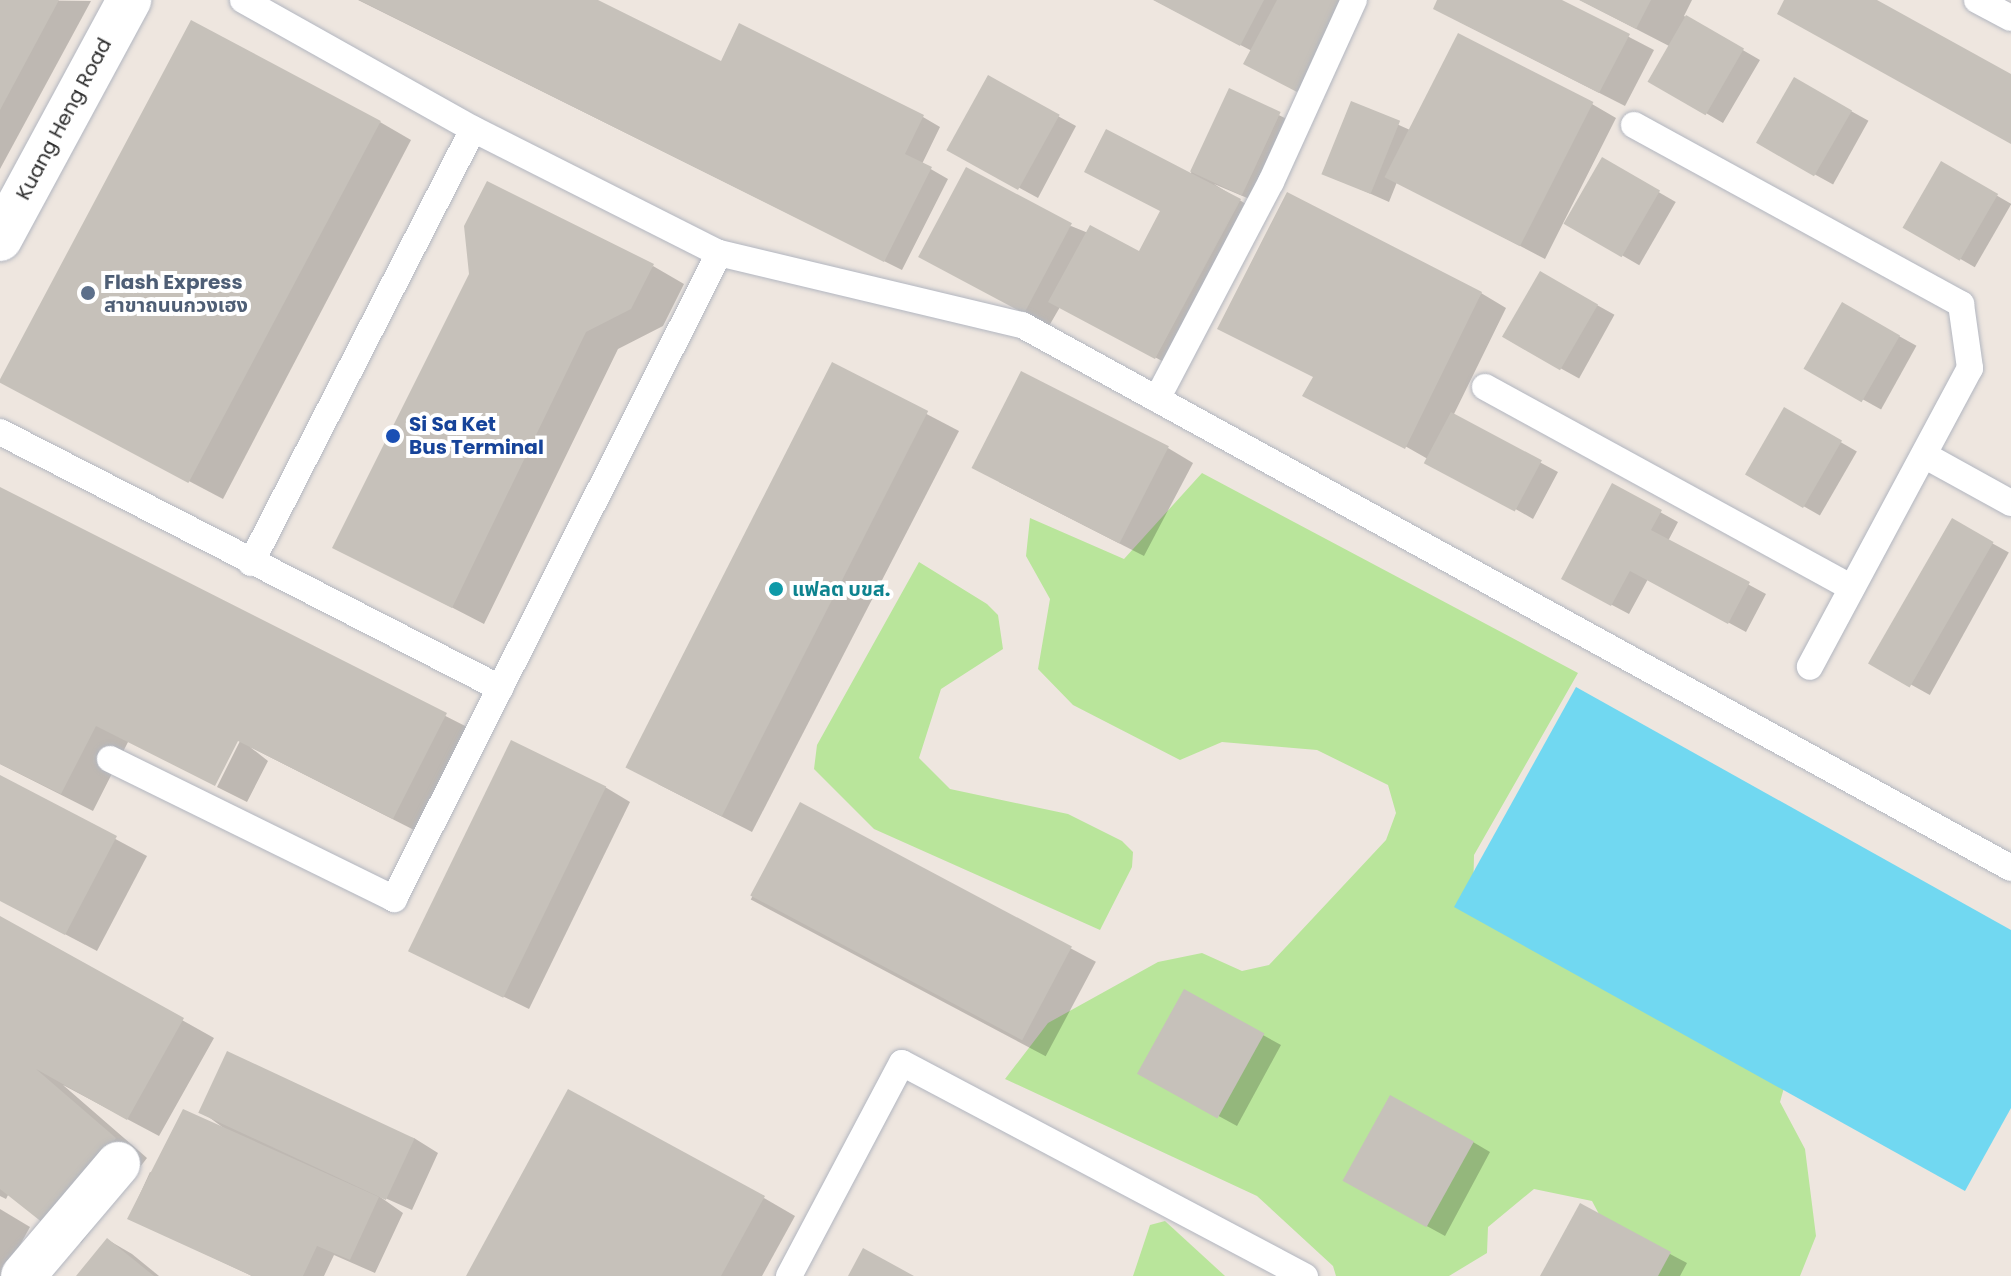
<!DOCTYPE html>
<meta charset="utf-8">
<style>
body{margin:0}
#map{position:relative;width:2011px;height:1276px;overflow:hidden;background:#eee6df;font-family:Poppins,"Noto Sans Thai",sans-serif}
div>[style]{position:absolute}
.green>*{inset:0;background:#b9e59b}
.water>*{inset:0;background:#71d8f1}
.shadow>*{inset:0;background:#0003;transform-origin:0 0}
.building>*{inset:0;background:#c6c1ba;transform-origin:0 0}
.roads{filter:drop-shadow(0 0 2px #b2b6c0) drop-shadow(0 0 2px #b2b6c0)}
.service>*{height:26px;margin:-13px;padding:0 13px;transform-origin:13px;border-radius:13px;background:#fff}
.minor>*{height:44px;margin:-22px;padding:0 22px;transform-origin:22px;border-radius:22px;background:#fff}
.tertiary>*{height:44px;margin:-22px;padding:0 22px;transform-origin:22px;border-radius:22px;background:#fff}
.dots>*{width:22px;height:22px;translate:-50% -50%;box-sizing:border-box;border:4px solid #fff;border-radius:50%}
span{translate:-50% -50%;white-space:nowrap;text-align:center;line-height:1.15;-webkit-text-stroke:8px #fff;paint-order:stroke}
.street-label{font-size:20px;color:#2c2c2c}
.service-label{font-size:20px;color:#4e5e75;font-weight:700}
.left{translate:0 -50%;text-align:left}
.transit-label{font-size:20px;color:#164399;font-weight:700}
.culture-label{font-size:20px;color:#0d838f;font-weight:700}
</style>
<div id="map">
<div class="green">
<i style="clip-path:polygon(1202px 473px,1578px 673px,1474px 855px,1473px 900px,1792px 1059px,1780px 1102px,1805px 1149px,1816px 1236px,1800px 1276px,1632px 1276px,1592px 1201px,1534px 1189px,1488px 1227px,1487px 1253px,1449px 1276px,1336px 1276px,1333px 1266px,1257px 1196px,1005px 1079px,1048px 1023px,1158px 962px,1202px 953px,1242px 971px,1269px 965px,1386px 840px,1396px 813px,1388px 785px,1317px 750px,1222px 742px,1180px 760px,1073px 705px,1038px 669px,1050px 599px,1026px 556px,1030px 518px,1124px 559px)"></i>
<i style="clip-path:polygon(919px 562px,987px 604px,998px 615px,1003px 649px,941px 689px,919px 758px,950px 789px,1068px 814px,1122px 841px,1133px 852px,1132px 867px,1100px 930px,874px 829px,814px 769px,817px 745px)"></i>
<i style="clip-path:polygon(1165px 1221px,1225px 1276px,1133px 1276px,1150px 1225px)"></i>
</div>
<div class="water">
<i style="clip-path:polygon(1576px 687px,2011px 930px,2011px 1108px,1965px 1191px,1454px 907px)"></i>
</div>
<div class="shadow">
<i style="clip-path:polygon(0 0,91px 1px,0 169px)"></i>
<i style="clip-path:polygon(358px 0,594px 0,720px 63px,861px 86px,923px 117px,940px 127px,922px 164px,948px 179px,902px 270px)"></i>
<i style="clip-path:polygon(1154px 0,1351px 0,1315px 100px,1263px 73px,1252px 51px)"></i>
<i style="clip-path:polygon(1440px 0,1558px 0,1654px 50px,1625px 106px,1460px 22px)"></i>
<i style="clip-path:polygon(1580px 0,1692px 0,1684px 16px,1760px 60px,1723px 123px,1651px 81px,1671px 47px)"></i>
<i style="clip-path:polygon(989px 78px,1076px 126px,1038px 198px,964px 158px)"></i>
<i style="left:1795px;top:80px;width:84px;height:73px;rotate:29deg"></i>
<i style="clip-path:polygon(1230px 91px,1297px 124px,1259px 203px,1214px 184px,1257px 211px,1164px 362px,1060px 307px,1049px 326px,945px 270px,1071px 226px,1140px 254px,1190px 175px)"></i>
<i style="clip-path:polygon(1352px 104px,1410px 130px,1592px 104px,1616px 118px,1545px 259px,1397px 182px,1389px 202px,1324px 173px)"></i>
<i style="clip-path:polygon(380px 122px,411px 140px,223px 499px,35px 400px)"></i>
<i style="left:1603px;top:160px;width:84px;height:73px;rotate:30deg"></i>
<i style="left:1942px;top:164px;width:80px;height:73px;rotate:30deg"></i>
<i style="clip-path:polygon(653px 266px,684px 284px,663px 326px,618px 349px,484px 624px,335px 547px)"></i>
<i style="left:1541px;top:274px;width:84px;height:73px;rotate:29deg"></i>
<i style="clip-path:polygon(1481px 293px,1506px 308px,1453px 416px,1558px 472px,1533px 519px,1398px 442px)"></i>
<i style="left:1843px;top:305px;width:84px;height:73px;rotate:29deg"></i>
<i style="clip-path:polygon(833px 365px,959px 431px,752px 832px,658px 784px)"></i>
<i style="left:1785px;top:410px;width:83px;height:74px;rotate:30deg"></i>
<i style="clip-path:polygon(1168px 448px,1193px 463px,1144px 556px,999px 482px)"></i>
<i style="clip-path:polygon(1613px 486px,1678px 522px,1668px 541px,1766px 594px,1746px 632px,1648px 579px,1629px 614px,1580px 588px)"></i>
<i style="clip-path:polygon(0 489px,471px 729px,418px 832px,250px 747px,268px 761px,247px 802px,217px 787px,240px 741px,128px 742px,93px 811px,0 764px)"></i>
<i style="left:1952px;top:521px;width:65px;height:163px;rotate:29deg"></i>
<i style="clip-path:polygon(0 777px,147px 856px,97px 951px,0 900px)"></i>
<i style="clip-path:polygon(605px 787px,630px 802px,529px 1009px,436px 964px)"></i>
<i style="left:801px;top:805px;width:334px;height:107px;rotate:28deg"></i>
<i style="clip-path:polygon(0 918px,214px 1038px,159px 1136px,63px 1085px,147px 1158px,81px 1243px,9px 1193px,6px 1199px,0 1196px)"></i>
<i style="clip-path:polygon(1185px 992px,1281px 1045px,1237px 1126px,1158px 1083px)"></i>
<i style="clip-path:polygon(202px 1112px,414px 1138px,438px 1153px,412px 1210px,376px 1194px,403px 1213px,375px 1273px,334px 1255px,324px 1276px,252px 1276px,129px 1218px,150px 1172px,162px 1178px,229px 1132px)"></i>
<i style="clip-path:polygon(1473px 1142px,1490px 1152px,1445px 1236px,1363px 1191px)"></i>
<i style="clip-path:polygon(764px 1198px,795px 1216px,762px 1276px,468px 1276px)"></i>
<i style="clip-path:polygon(0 1209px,30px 1227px,3px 1276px,0 1276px)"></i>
<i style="clip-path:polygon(108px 1240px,132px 1254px,159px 1276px,79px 1276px)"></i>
<i style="clip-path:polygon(1670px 1254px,1687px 1263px,1680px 1276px,1543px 1276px)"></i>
</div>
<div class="building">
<i style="clip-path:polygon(0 0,59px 0,0 110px)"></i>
<i style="clip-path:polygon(359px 0,598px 0,721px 61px,739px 23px,924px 115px,905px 154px,932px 167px,884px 262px)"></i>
<i style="clip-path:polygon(1153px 0,1264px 0,1240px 46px)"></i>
<i style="clip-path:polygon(1277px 0,1345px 0,1297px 92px,1243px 64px)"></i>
<i style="clip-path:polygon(1437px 0,1562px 0,1630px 34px,1599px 93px,1433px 9px)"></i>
<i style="clip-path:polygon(1579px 0,1651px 0,1636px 29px)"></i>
<i style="clip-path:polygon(1784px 0,1877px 0,2011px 74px,2011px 144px,1777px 14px)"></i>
<i style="left:1686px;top:15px;width:67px;height:77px;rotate:30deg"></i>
<i style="left:191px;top:20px;width:215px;height:410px;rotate:28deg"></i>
<i style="left:1458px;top:33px;width:152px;height:162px;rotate:27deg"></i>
<i style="left:988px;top:75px;width:82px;height:86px;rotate:29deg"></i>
<i style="left:1794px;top:77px;width:67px;height:76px;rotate:30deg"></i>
<i style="left:1229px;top:88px;width:57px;height:92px;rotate:25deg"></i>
<i style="left:1351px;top:101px;width:53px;height:79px;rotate:22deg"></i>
<i style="clip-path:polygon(1106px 129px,1241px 199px,1155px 359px,1048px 302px,1090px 225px,1139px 251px,1160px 211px,1084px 172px)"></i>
<i style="left:1602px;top:157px;width:67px;height:77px;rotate:30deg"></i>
<i style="left:1941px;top:161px;width:66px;height:77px;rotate:30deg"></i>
<i style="left:966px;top:167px;width:120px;height:102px;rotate:28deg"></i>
<i style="clip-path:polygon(487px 181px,654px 264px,631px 309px,586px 332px,452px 608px,332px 548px,469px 274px,464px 226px)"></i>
<i style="clip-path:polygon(1287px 192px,1482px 292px,1405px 449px,1302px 396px,1313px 377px,1217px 329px)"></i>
<i style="left:1540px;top:271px;width:67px;height:76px;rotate:30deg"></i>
<i style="left:1842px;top:302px;width:67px;height:77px;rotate:30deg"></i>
<i style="left:832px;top:362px;width:108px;height:455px;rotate:27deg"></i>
<i style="left:1021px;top:371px;width:166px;height:109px;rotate:27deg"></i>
<i style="left:1784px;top:407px;width:67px;height:78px;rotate:30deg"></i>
<i style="left:1451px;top:412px;width:103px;height:58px;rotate:28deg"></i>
<i style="clip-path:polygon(1612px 483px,1662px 510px,1651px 530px,1750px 582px,1728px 624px,1630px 571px,1611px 606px,1561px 579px)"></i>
<i style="clip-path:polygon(0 487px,447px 713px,393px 819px,238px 741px,215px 786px,96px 726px,61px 794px,0 764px)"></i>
<i style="left:1952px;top:518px;width:48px;height:168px;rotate:30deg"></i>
<i style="left:511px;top:740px;width:106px;height:235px;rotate:26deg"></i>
<i style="clip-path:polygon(0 775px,117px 836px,65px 935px,0 901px)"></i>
<i style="left:800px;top:802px;width:308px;height:106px;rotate:28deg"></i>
<i style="clip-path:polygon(0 916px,184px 1018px,127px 1120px,36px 1069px,116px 1138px,48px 1227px,0 1189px)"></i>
<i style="left:1184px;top:989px;width:92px;height:97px;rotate:29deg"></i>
<i style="left:227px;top:1051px;width:207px;height:68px;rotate:25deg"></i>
<i style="clip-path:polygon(568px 1089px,765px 1196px,721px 1276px,466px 1276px)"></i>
<i style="left:1390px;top:1095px;width:96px;height:98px;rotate:29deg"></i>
<i style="clip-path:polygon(183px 1109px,379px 1197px,350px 1260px,317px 1246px,303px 1276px,252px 1276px,127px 1219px)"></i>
<i style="clip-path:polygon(1580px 1203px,1671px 1252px,1658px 1276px,1540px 1276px)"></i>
<i style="clip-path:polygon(107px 1238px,154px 1276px,76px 1276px)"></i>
<i style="clip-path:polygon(863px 1248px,914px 1276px,848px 1276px)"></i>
</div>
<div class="roads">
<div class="service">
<i style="left:243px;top:0;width:264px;rotate:29.3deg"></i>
<i style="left:473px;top:129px;width:275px;rotate:26.8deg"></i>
<i style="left:719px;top:253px;width:311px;rotate:13.4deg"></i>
<i style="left:1022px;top:325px;width:1128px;rotate:28.77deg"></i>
<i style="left:1977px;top:0;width:38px;rotate:28deg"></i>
<i style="left:1634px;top:125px;width:373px;rotate:28.7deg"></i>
<i style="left:1961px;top:304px;width:65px;rotate:82deg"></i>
<i style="left:1970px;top:368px;width:339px;rotate:118.2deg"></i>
<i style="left:1485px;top:387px;width:418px;rotate:28.7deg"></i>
<i style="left:1157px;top:399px;width:245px;rotate:-62.3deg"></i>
<i style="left:1271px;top:182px;width:200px;rotate:-65.5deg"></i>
<i style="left:0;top:432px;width:562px;rotate:27.11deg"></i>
<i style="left:1924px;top:455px;width:99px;rotate:28.9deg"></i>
<i style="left:251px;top:563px;width:487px;rotate:-62.9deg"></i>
<i style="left:110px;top:759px;width:317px;rotate:26.2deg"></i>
<i style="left:394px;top:899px;width:723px;rotate:-63.29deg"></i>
<i style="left:789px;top:1276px;width:241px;rotate:-62.1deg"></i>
<i style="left:902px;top:1063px;width:456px;rotate:27.9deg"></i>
</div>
<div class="minor">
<i style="left:23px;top:1276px;width:147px;rotate:-49.7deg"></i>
</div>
<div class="tertiary">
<i style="left:0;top:239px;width:272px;rotate:-61.6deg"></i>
</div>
</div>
<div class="dots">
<i style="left:88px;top:293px;background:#5c6f8a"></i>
<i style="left:393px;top:436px;background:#1a4fb4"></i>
<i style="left:776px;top:589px;background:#0f9aa8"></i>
</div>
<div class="street-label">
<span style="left:64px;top:119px;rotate:-62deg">Kuang Heng Road</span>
</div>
<div class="service-label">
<span class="left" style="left:104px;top:294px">Flash Express<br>สาขาถนนกวงเฮง</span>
</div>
<div class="transit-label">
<span class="left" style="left:409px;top:436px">Si Sa Ket<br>Bus Terminal</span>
</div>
<div class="culture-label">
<span class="left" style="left:792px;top:589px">แฟลต บขส.</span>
</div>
</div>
